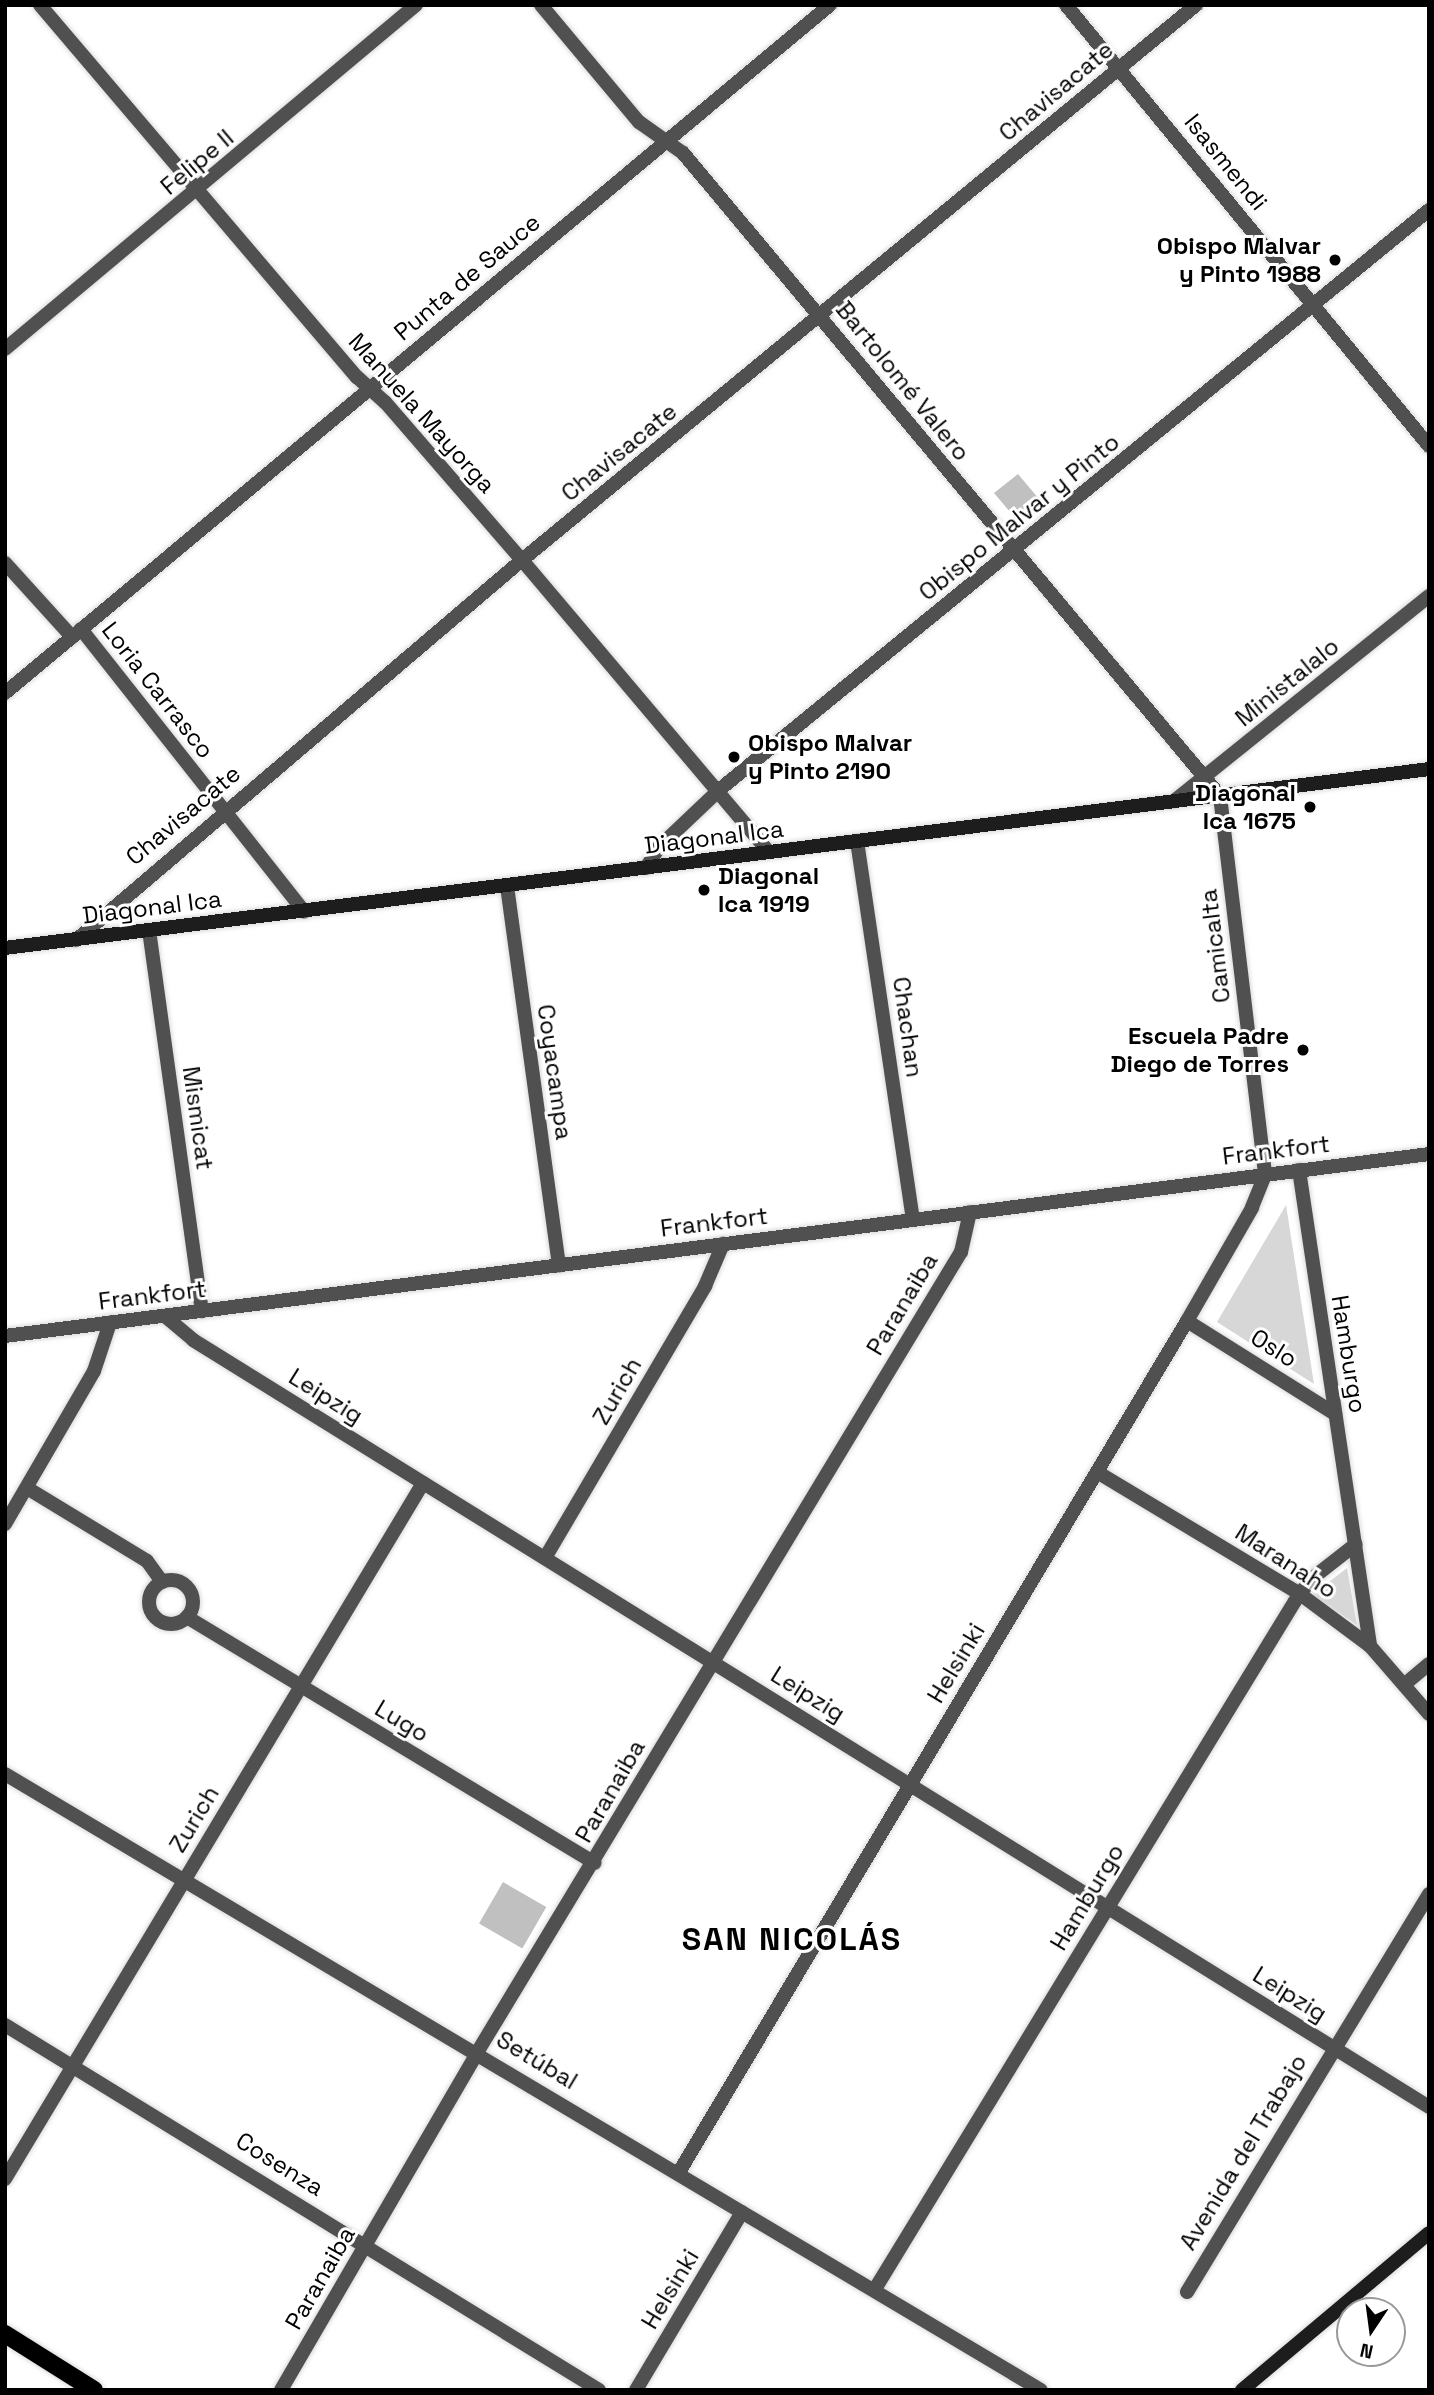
<!DOCTYPE html>
<meta charset="utf-8">
<style>
body{margin:0}
#map{position:relative;width:1434px;height:2395px;overflow:hidden;background:#fff;font-family:"Space Grotesk",sans-serif}
div>[style]{position:absolute}
.green>*{inset:0;background:#d7d7d7}
.building>*{inset:0;background:#c0c0c0;transform-origin:0 0}
.roads{filter:drop-shadow(0 0 2px #dbdbdb) drop-shadow(0 0 2px #dbdbdb)}
.minor>*{height:14px;margin:-7px;padding:0 7px;transform-origin:7px;border-radius:7px;background:#505050}
.minor>.ring{margin:-7px;padding:0;box-sizing:content-box;background:none;border:14px solid #505050;border-radius:50%}
.secondary>*{height:14px;margin:-7px;padding:0 7px;transform-origin:7px;border-radius:7px;background:#1d1d1d}
.primary>*{height:18px;margin:-9px;padding:0 9px;transform-origin:9px;border-radius:9px;background:#000}
.dots>*{width:19px;height:19px;translate:-50% -50%;box-sizing:border-box;border:4px solid #fff;border-radius:50%}
span{translate:-50% -50%;white-space:nowrap;text-align:center;line-height:1.15;-webkit-text-stroke:6px #fff;paint-order:stroke}
.street-label{font-size:24px;color:#000}
.poi-label{font-size:24px;color:#000;font-weight:700}
.right{translate:-100% -50%;text-align:right}
.left{translate:0 -50%;text-align:left}
.district-label{font-size:32px;color:#000;font-weight:700;letter-spacing:2px}
.frame{position:absolute;inset:0;border:7px solid #000;pointer-events:none}
.north{position:absolute;left:1336px;top:2297px;width:70px;height:70px;box-sizing:border-box;background:#fff;border:2px solid #999;border-radius:50%;rotate:193deg;font-size:19px;font-weight:700;line-height:28px;text-align:center;color:#000}
.north::after{content:'';display:block;margin:auto;width:24px;height:32px;background:#000;clip-path:polygon(50% 0,100% 100%,50% 72%,0 100%)}
</style>
<div id="map">
<div class="green">
<i style="clip-path:polygon(1286px 1205px,1314px 1384px,1217px 1322px)"></i>
<i style="clip-path:polygon(1347px 1568px,1357px 1625px,1312px 1595px)"></i>
</div>
<div class="building">
<i style="clip-path:polygon(1018px 474px,1039px 499px,1021px 514px,1010px 512px,994px 493px)"></i>
<i style="left:503px;top:1882px;width:50px;height:48px;rotate:30deg"></i>
</div>
<div class="roads">
<div class="minor">
<i style="left:40px;top:5px;width:489px;rotate:49.6deg"></i>
<i style="left:357px;top:377px;width:38px;rotate:42deg"></i>
<i style="left:385px;top:402px;width:209px;rotate:49.1deg"></i>
<i style="left:522px;top:560px;width:382px;rotate:49.8deg"></i>
<i style="left:541px;top:5px;width:153px;rotate:50.1deg"></i>
<i style="left:639px;top:122px;width:54px;rotate:35.2deg"></i>
<i style="left:683px;top:153px;width:838px;rotate:50.13deg"></i>
<i style="left:1220px;top:796px;width:382px;rotate:83.2deg"></i>
<i style="left:1265px;top:1175px;width:35px;rotate:112deg"></i>
<i style="left:1252px;top:1208px;width:130px;rotate:119.9deg"></i>
<i style="left:1187px;top:1321px;width:991px;rotate:120.83deg"></i>
<i style="left:1066px;top:5px;width:571px;rotate:50.54deg"></i>
<i style="left:5px;top:349px;width:536px;rotate:-39.93deg"></i>
<i style="left:5px;top:563px;width:100px;rotate:47.8deg"></i>
<i style="left:81px;top:629px;width:360px;rotate:51.7deg"></i>
<i style="left:5px;top:693px;width:1074px;rotate:-39.83deg"></i>
<i style="left:1174px;top:801px;width:327px;rotate:-38.8deg"></i>
<i style="left:857px;top:841px;width:383px;rotate:81.6deg"></i>
<i style="left:646px;top:868px;width:25px;rotate:-58deg"></i>
<i style="left:659px;top:847px;width:83px;rotate:-43.5deg"></i>
<i style="left:719px;top:790px;width:917px;rotate:-39.25deg"></i>
<i style="left:507px;top:886px;width:383px;rotate:82.2deg"></i>
<i style="left:149px;top:930px;width:385px;rotate:82.1deg"></i>
<i style="left:76px;top:940px;width:586px;rotate:-40.43deg"></i>
<i style="left:522px;top:560px;width:873px;rotate:-39.47deg"></i>
<i style="left:1299px;top:1170px;width:481px;rotate:81.5deg"></i>
<i style="left:166px;top:1317px;width:35px;rotate:40deg"></i>
<i style="left:193px;top:1340px;width:1455px;rotate:31.82deg"></i>
<i style="left:1187px;top:1321px;width:175px;rotate:32.1deg"></i>
<i style="left:5px;top:1336px;width:1436px;rotate:-7.28deg"></i>
<i style="left:1097px;top:1472px;width:237px;rotate:31deg"></i>
<i style="left:1300px;top:1594px;width:87px;rotate:36.6deg"></i>
<i style="left:1370px;top:1646px;width:90px;rotate:49.1deg"></i>
<i style="left:27px;top:1488px;width:140px;rotate:31.3deg"></i>
<i style="left:147px;top:1561px;width:26px;rotate:54deg"></i>
<i style="left:5px;top:1524px;width:177px;rotate:-59.8deg"></i>
<i style="left:94px;top:1371px;width:51px;rotate:-71.6deg"></i>
<i style="left:545px;top:1558px;width:316px;rotate:-59.5deg"></i>
<i style="left:705px;top:1286px;width:46px;rotate:-66.8deg"></i>
<i class="ring" style="left:149px;top:1580px;width:30px;height:30px"></i>
<i style="left:187px;top:1617px;width:476px;rotate:31.1deg"></i>
<i style="left:1405px;top:1684px;width:31px;rotate:-40deg"></i>
<i style="left:5px;top:1774px;width:1205px;rotate:30.74deg"></i>
<i style="left:5px;top:2025px;width:697px;rotate:31.57deg"></i>
<i style="left:5px;top:2179px;width:812px;rotate:-59.01deg"></i>
<i style="left:875px;top:2289px;width:806px;rotate:-58.6deg"></i>
<i style="left:1295px;top:1601px;width:26px;rotate:-54deg"></i>
<i style="left:1310px;top:1580px;width:58px;rotate:-38deg"></i>
<i style="left:1187px;top:2292px;width:466px;rotate:-58.7deg"></i>
<i style="left:281px;top:2390px;width:392px;rotate:-59.8deg"></i>
<i style="left:478px;top:2051px;width:934px;rotate:-58.85deg"></i>
<i style="left:961px;top:1252px;width:41px;rotate:-77.3deg"></i>
<i style="left:636px;top:2390px;width:207px;rotate:-59.2deg"></i>
</div>
<div class="secondary">
<i style="left:5px;top:948px;width:1435px;rotate:-7.16deg"></i>
<i style="left:1242px;top:2390px;width:244px;rotate:-40deg"></i>
</div>
<div class="primary">
<i style="left:5px;top:2334px;width:105px;rotate:32.2deg"></i>
</div>
</div>
<div class="dots">
<i style="left:1335px;top:260px;background:#000"></i>
<i style="left:734px;top:757px;background:#000"></i>
<i style="left:1310px;top:807px;background:#000"></i>
<i style="left:704px;top:890px;background:#000"></i>
<i style="left:1303px;top:1050px;background:#000"></i>
</div>
<div class="street-label">
<span style="left:1056px;top:91px;rotate:-40deg">Chavisacate</span>
<span style="left:197px;top:162px;rotate:-40deg">Felipe II</span>
<span style="left:1226px;top:162px;rotate:51deg">Isasmendi</span>
<span style="left:467px;top:277px;rotate:-40deg">Punta de Sauce</span>
<span style="left:903px;top:381px;rotate:51deg">Bartolomé Valero</span>
<span style="left:422px;top:413px;rotate:48deg">Manuela Mayorga</span>
<span style="left:619px;top:452px;rotate:-39deg">Chavisacate</span>
<span style="left:1019px;top:517px;rotate:-39deg">Obispo Malvar y Pinto</span>
<span style="left:1287px;top:682px;rotate:-39deg">Ministalalo</span>
<span style="left:158px;top:690px;rotate:52deg">Loria Carrasco</span>
<span style="left:183px;top:815px;rotate:-40deg">Chavisacate</span>
<span style="left:714px;top:837px;rotate:-7deg">Diagonal Ica</span>
<span style="left:152px;top:907px;rotate:-7deg">Diagonal Ica</span>
<span style="left:1215px;top:946px;rotate:-97deg">Camicalta</span>
<span style="left:908px;top:1027px;rotate:82deg">Chachan</span>
<span style="left:555px;top:1072px;rotate:82deg">Coyacampa</span>
<span style="left:198px;top:1118px;rotate:82deg">Mismicat</span>
<span style="left:1276px;top:1150px;rotate:-7deg">Frankfort</span>
<span style="left:714px;top:1222px;rotate:-7deg">Frankfort</span>
<span style="left:152px;top:1295px;rotate:-7deg">Frankfort</span>
<span style="left:902px;top:1304px;rotate:-59deg">Paranaiba</span>
<span style="left:1274px;top:1348px;rotate:32deg">Oslo</span>
<span style="left:1349px;top:1354px;rotate:81deg">Hamburgo</span>
<span style="left:617px;top:1391px;rotate:-60deg">Zurich</span>
<span style="left:326px;top:1396px;rotate:32deg">Leipzig</span>
<span style="left:1286px;top:1561px;rotate:33deg">Maranaho</span>
<span style="left:956px;top:1663px;rotate:-59deg">Helsinki</span>
<span style="left:808px;top:1694px;rotate:32deg">Leipzig</span>
<span style="left:402px;top:1721px;rotate:31deg">Lugo</span>
<span style="left:610px;top:1791px;rotate:-60deg">Paranaiba</span>
<span style="left:194px;top:1819px;rotate:-59deg">Zurich</span>
<span style="left:1087px;top:1897px;rotate:-59deg">Hamburgo</span>
<span style="left:1290px;top:1994px;rotate:32deg">Leipzig</span>
<span style="left:537px;top:2060px;rotate:31deg">Setúbal</span>
<span style="left:1243px;top:2152px;rotate:-59deg">Avenida del Trabajo</span>
<span style="left:280px;top:2164px;rotate:32deg">Cosenza</span>
<span style="left:320px;top:2278px;rotate:-60deg">Paranaiba</span>
<span style="left:670px;top:2289px;rotate:-59deg">Helsinki</span>
</div>
<div class="poi-label">
<span class="right" style="left:1321px;top:260px">Obispo Malvar<br>y Pinto 1988</span>
<span class="left" style="left:748px;top:757px">Obispo Malvar<br>y Pinto 2190</span>
<span class="right" style="left:1296px;top:807px">Diagonal<br>Ica 1675</span>
<span class="left" style="left:718px;top:890px">Diagonal<br>Ica 1919</span>
<span class="right" style="left:1289px;top:1050px">Escuela Padre<br>Diego de Torres</span>
</div>
<div class="district-label">
<span style="left:792px;top:1939px">SAN NICOLÁS</span>
</div>
<div class="frame"></div>
<div class="north">N</div>
</div>
